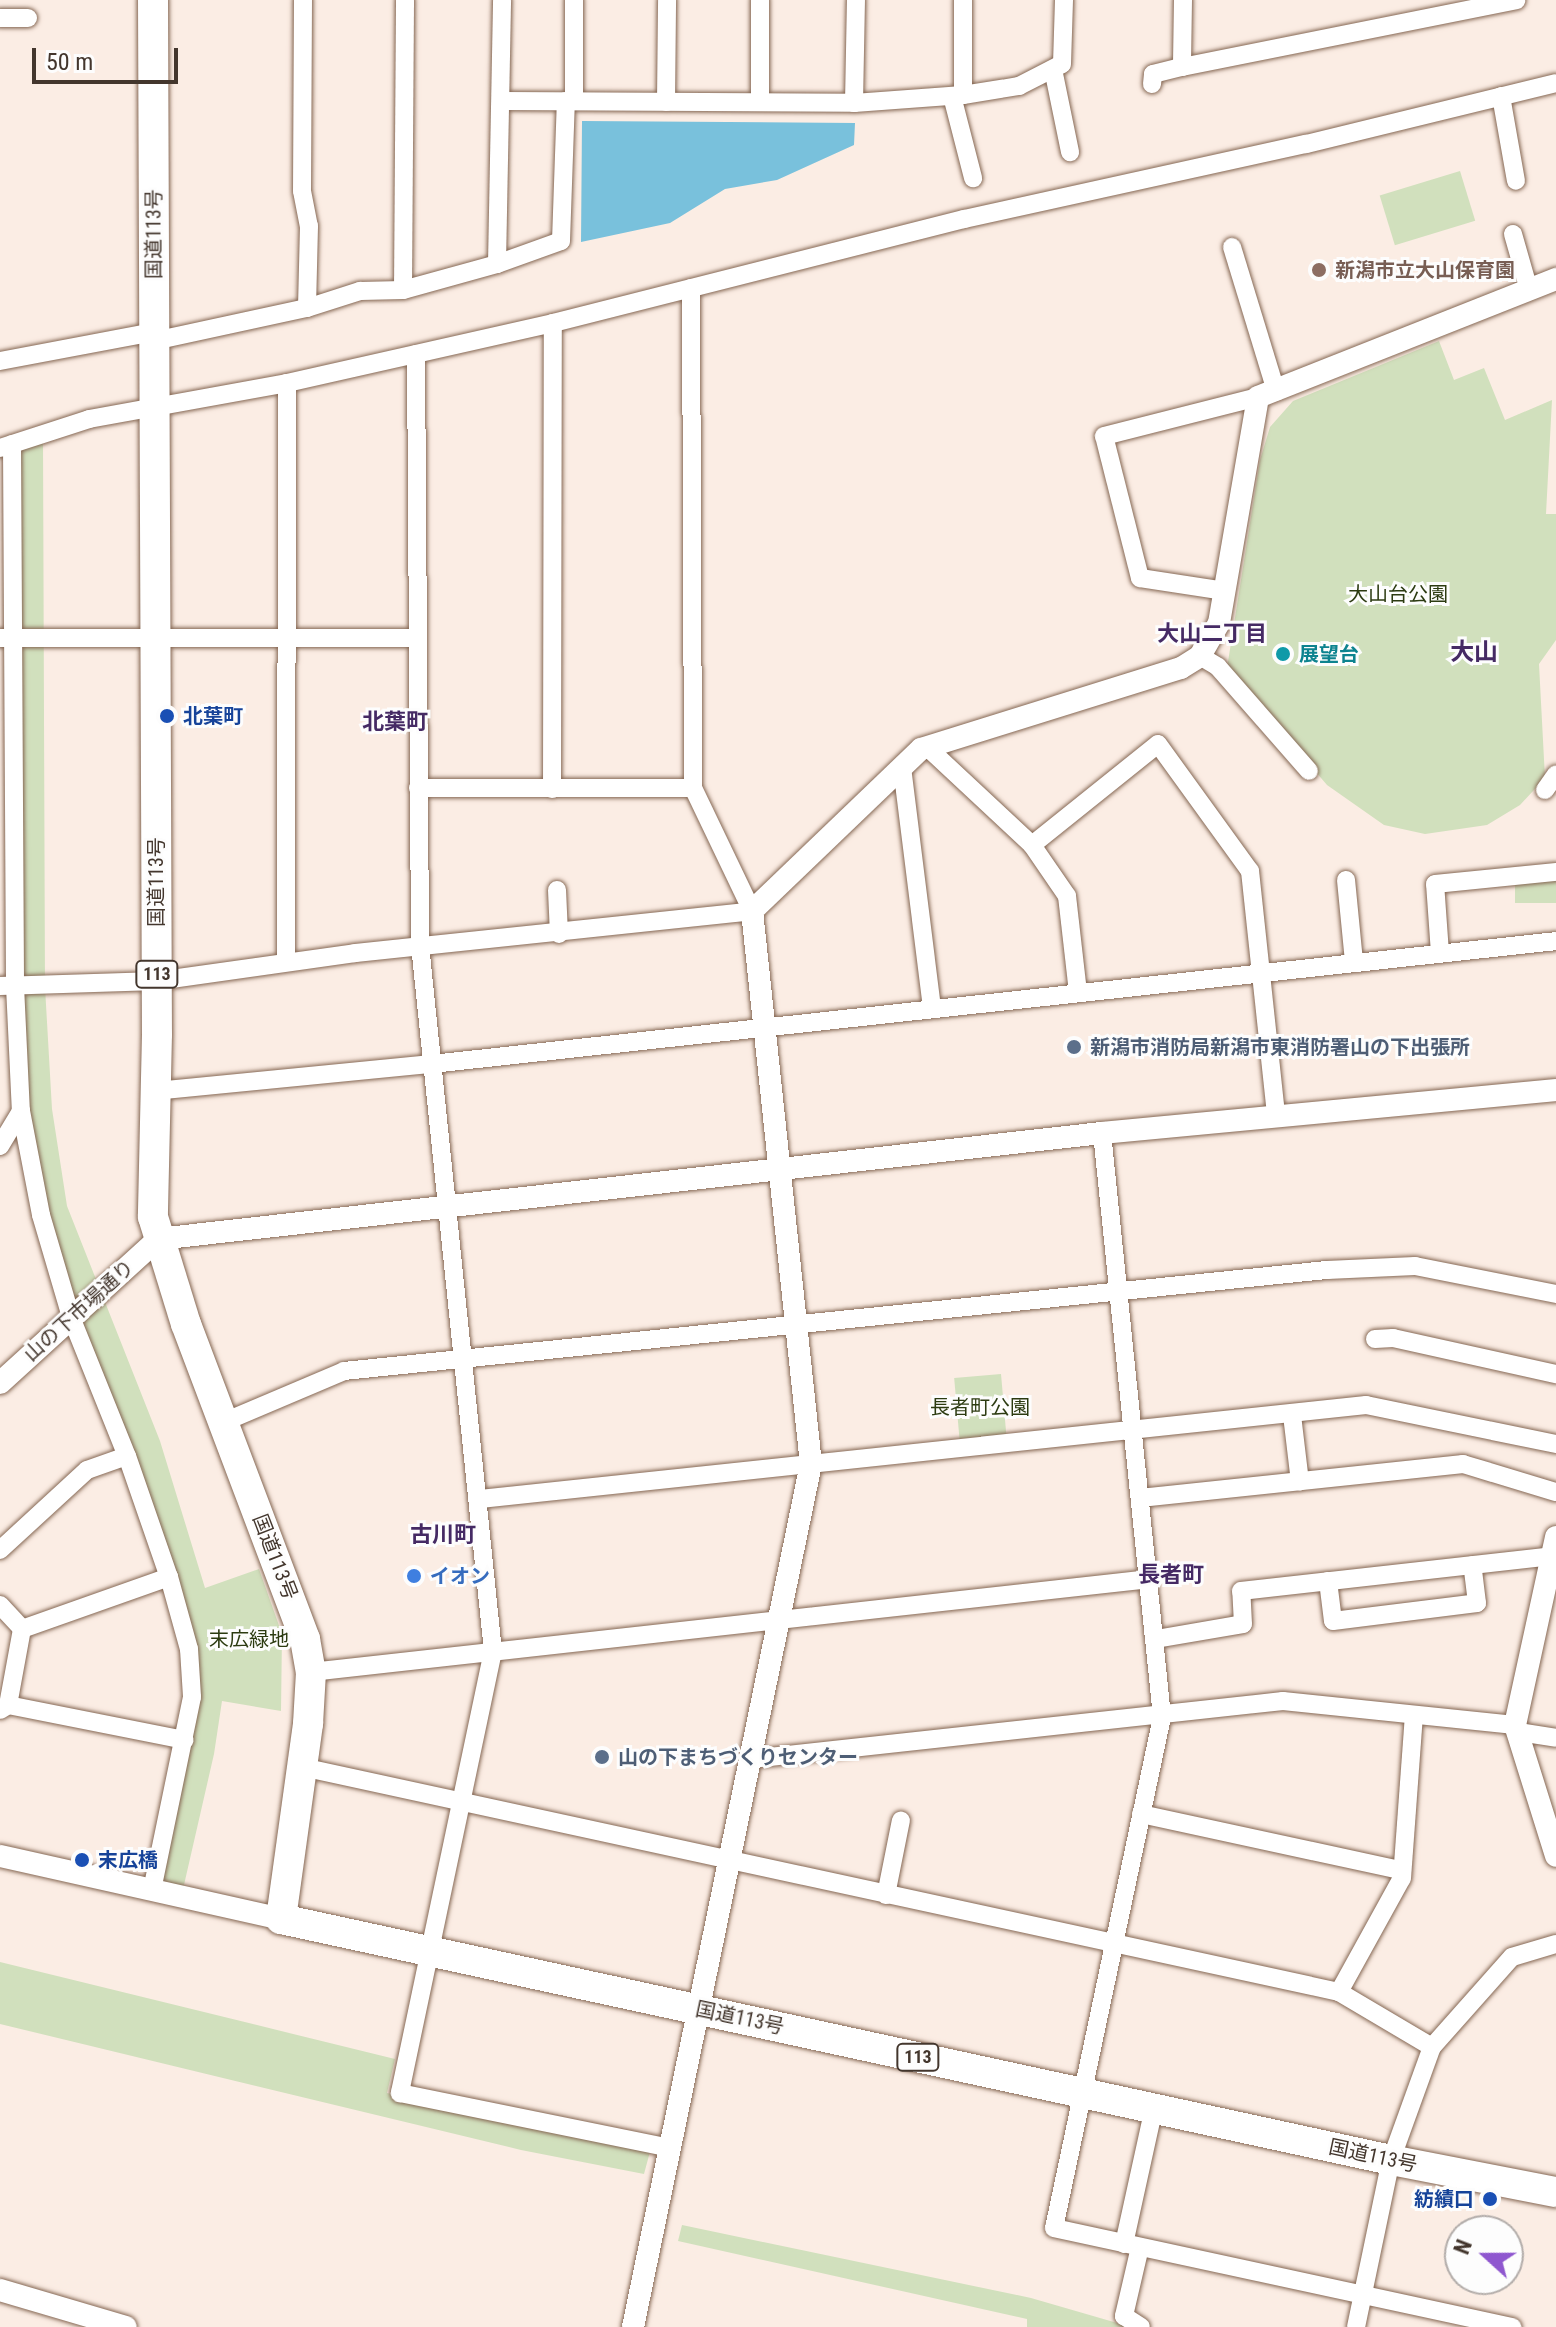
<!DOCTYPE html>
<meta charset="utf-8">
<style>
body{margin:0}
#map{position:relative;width:1556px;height:2327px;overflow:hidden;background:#fbede4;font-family:"Roboto Condensed","Noto Sans JP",sans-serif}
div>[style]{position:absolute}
.green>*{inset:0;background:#d1e0bd;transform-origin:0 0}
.water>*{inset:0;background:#79c1dc}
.roads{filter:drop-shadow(0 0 2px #856753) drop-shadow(0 0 2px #856753)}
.minor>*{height:18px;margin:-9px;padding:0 9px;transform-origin:9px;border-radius:9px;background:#fff}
.tertiary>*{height:22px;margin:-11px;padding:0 11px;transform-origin:11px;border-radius:11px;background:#fff}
.trunk>*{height:30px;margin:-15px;padding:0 15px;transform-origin:15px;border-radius:15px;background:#fff}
.dots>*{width:22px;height:22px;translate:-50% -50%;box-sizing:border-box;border:4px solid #fdfdfd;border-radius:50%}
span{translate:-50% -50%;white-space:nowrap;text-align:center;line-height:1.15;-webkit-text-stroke:6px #fdfdfd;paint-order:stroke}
.shield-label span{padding:2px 6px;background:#fdfdfd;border:2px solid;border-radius:6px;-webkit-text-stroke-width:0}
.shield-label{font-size:18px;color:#43362d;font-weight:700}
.street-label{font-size:20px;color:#43362d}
.education-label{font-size:20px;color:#785e54;font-weight:700}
.left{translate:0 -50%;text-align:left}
.park-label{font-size:20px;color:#2c3b11}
.culture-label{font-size:20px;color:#0d838f;font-weight:700}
.transit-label{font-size:20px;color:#164399;font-weight:700}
.right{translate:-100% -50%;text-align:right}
.service-label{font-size:20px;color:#4e5e75;font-weight:700}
.shop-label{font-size:20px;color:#366cbe;font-weight:700}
.neighbourhood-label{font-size:22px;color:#452a64;font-weight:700}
.quarter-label{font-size:24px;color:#452a64;font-weight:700}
.north{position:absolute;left:1444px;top:2215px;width:80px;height:80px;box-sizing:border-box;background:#fdfdfd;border:2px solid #b3adaa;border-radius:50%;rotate:291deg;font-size:22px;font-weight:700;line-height:32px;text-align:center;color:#43362d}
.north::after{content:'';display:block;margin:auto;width:28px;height:36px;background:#8f57cf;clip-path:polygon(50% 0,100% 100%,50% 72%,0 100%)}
.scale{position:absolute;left:32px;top:48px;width:146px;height:36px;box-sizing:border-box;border:4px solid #43362d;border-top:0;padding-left:10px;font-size:24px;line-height:28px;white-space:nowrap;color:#43362d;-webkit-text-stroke:6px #fdfdfd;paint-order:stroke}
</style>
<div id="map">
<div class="green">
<i style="left:1460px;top:171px;width:52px;height:84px;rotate:73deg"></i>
<i style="clip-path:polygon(1439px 341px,1454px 380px,1484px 368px,1505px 420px,1552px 400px,1546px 514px,1556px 514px,1556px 640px,1539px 664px,1545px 778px,1520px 805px,1487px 825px,1425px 834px,1384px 825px,1327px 785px,1227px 668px,1260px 460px,1270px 427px,1293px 401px)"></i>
<i style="clip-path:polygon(43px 439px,45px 987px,52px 1109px,67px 1206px,160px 1441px,205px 1588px,259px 1569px,282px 1634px,281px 1711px,222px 1701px,214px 1754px,181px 1898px,152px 1891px,185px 1740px,189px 1649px,71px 1317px,21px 1111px,12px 444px)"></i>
<i style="left:1556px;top:879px;width:24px;height:41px;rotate:90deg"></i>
<i style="left:1001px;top:1374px;width:61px;height:47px;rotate:85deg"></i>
<i style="clip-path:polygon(0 1962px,395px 2059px,387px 2093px,651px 2148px,644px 2174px,521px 2150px,0 2024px)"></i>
<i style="clip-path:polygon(682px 2225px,1031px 2298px,1131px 2327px,1027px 2327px,1027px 2319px,678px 2241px)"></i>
</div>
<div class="water">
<i style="clip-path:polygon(582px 121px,855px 123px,854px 145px,777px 180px,725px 189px,670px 223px,581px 242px)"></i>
</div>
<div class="roads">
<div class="minor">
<i style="left:303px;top:0;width:191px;rotate:90.3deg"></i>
<i style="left:302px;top:191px;width:36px;rotate:79deg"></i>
<i style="left:309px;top:226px;width:82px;rotate:91.4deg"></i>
<i style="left:307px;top:308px;width:56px;rotate:-17.8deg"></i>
<i style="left:360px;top:291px;width:43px;rotate:-1.3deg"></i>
<i style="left:403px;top:290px;width:98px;rotate:-15.5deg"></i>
<i style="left:497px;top:264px;width:264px;rotate:-88.9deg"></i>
<i style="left:1183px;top:0;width:67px;rotate:90.9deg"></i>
<i style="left:1182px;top:67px;width:341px;rotate:-11.3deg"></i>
<i style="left:0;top:18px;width:28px"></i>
<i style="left:1053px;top:69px;width:85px;rotate:78.4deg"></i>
<i style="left:1152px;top:84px;width:10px;rotate:-84deg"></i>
<i style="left:1153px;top:74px;width:30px;rotate:-14deg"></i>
<i style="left:963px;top:95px;width:95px;rotate:-90deg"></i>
<i style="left:952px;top:96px;width:85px;rotate:75.6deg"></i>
<i style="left:1501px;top:96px;width:86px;rotate:80deg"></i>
<i style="left:502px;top:101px;width:352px;rotate:0.3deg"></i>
<i style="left:854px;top:103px;width:109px;rotate:-4.2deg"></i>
<i style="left:963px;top:95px;width:57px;rotate:-9.1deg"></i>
<i style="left:1019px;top:86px;width:48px;rotate:-27.1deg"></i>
<i style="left:1062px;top:64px;width:64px;rotate:-88.2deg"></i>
<i style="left:574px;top:101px;width:101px;rotate:-90deg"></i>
<i style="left:666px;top:102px;width:102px;rotate:-89.4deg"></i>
<i style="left:760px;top:102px;width:102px;rotate:-90deg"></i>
<i style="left:854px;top:103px;width:103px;rotate:-88.9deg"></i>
<i style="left:1513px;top:234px;width:58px;rotate:74.1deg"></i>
<i style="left:1232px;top:247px;width:151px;rotate:73deg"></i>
<i style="left:497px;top:264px;width:68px;rotate:-19.8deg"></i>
<i style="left:561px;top:241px;width:140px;rotate:-88deg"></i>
<i style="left:403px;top:290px;width:290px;rotate:-89.6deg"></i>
<i style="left:154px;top:341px;width:157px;rotate:-12.2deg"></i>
<i style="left:416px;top:354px;width:591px;rotate:89.61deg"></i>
<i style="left:420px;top:945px;width:710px;rotate:84.1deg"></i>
<i style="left:493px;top:1651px;width:452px;rotate:101.9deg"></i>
<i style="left:400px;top:2093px;width:277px;rotate:11.5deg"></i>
<i style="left:0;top:361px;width:157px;rotate:-10.7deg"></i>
<i style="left:12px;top:444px;width:542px;rotate:89.68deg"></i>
<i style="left:15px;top:986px;width:125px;rotate:87.3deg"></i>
<i style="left:21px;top:1111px;width:106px;rotate:79.1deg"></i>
<i style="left:41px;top:1215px;width:106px;rotate:73.6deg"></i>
<i style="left:71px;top:1317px;width:150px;rotate:68.1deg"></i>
<i style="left:127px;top:1456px;width:128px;rotate:70.9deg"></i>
<i style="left:169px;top:1577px;width:75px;rotate:74.5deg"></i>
<i style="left:189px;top:1649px;width:48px;rotate:86.4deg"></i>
<i style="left:192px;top:1697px;width:198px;rotate:101.7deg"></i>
<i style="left:0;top:448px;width:94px;rotate:-18deg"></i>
<i style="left:89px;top:419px;width:201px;rotate:-10.3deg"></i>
<i style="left:287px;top:383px;width:273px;rotate:-12.7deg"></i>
<i style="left:553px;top:323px;width:424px;rotate:-14.2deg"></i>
<i style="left:964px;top:219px;width:350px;rotate:-12.4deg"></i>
<i style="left:1306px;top:144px;width:257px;rotate:-13.7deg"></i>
<i style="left:1225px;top:591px;width:86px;rotate:-171.3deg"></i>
<i style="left:1140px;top:578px;width:146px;rotate:-104.2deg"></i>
<i style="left:1104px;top:436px;width:159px;rotate:-14.2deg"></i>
<i style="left:0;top:638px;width:416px"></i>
<i style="left:1200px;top:656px;width:21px;rotate:31deg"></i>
<i style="left:1218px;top:667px;width:138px;rotate:48.8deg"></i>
<i style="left:927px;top:747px;width:144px;rotate:43deg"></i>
<i style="left:1032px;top:845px;width:62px;rotate:55.5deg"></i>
<i style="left:1067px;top:896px;width:97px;rotate:83.5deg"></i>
<i style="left:902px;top:767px;width:242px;rotate:82.9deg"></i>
<i style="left:418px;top:788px;width:275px"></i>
<i style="left:552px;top:789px;width:466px;rotate:-89.9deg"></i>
<i style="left:1545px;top:790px;width:19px;rotate:-55deg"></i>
<i style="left:1032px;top:845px;width:161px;rotate:-38.7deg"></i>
<i style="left:1158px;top:744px;width:157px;rotate:54.1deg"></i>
<i style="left:1250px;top:871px;width:246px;rotate:83.9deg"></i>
<i style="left:1346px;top:880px;width:82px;rotate:84.4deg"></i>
<i style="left:557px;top:890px;width:44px;rotate:87.4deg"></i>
<i style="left:1440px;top:953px;width:69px;rotate:-94.1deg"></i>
<i style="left:1435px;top:884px;width:122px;rotate:-5.7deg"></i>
<i style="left:286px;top:961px;width:578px;rotate:-89.9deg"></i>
<i style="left:0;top:986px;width:157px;rotate:-1.8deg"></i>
<i style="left:157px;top:981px;width:200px;rotate:-8deg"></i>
<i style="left:355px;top:953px;width:399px;rotate:-6deg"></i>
<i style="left:752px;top:911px;width:136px;rotate:-115.6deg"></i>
<i style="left:693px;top:788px;width:500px;rotate:-90.23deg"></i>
<i style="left:155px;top:1091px;width:287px;rotate:-5.6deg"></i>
<i style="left:441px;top:1063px;width:1122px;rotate:-6.24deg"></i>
<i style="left:1102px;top:1133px;width:587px;rotate:84.13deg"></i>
<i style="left:1162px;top:1717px;width:522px;rotate:101.93deg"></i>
<i style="left:1054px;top:2228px;width:469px;rotate:12.2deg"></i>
<i style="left:0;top:1146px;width:41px;rotate:-59deg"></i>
<i style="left:1375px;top:1339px;width:18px;rotate:-3deg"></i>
<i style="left:1393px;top:1338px;width:167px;rotate:12.5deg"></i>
<i style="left:1292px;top:1415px;width:67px;rotate:83.2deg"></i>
<i style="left:224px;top:1422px;width:130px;rotate:-23deg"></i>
<i style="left:344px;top:1371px;width:988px;rotate:-5.87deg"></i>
<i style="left:1327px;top:1270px;width:88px;rotate:-2.6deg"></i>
<i style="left:1415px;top:1266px;width:144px;rotate:11.2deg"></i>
<i style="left:1140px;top:1498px;width:325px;rotate:-6deg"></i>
<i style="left:1463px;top:1464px;width:97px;rotate:16.8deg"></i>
<i style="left:480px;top:1499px;width:891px;rotate:-6.06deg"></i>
<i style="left:1366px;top:1405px;width:194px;rotate:11.6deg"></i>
<i style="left:0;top:1550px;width:118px;rotate:-42.6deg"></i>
<i style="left:87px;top:1470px;width:42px;rotate:-19.3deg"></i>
<i style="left:1328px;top:1581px;width:40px;rotate:82.9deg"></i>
<i style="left:1333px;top:1621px;width:145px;rotate:-7.1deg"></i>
<i style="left:1477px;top:1603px;width:38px;rotate:-97deg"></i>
<i style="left:0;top:1605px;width:33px;rotate:47deg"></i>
<i style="left:22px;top:1629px;width:77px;rotate:100.4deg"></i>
<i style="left:8px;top:1705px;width:9px;rotate:148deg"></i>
<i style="left:22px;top:1629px;width:156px;rotate:-19.5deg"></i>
<i style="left:1156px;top:1639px;width:88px;rotate:-9.8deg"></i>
<i style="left:1243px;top:1624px;width:33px;rotate:-93deg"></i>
<i style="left:1241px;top:1591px;width:313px;rotate:-6.4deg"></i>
<i style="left:311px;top:1672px;width:844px;rotate:-6.33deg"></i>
<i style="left:8px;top:1705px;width:180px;rotate:11.2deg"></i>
<i style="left:1519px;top:1732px;width:37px;rotate:9deg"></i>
<i style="left:751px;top:1759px;width:535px;rotate:-6.22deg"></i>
<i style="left:1283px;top:1701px;width:233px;rotate:5.9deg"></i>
<i style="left:302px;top:1767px;width:1061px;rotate:12.24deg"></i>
<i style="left:1339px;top:1992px;width:108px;rotate:30.6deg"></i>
<i style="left:1141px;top:1814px;width:266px;rotate:12.2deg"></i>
<i style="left:886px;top:1895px;width:76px;rotate:-78.7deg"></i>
<i style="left:1339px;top:1992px;width:130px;rotate:-61.1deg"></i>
<i style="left:1402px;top:1878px;width:162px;rotate:-85.8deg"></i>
<i style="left:1124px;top:2244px;width:139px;rotate:-77.6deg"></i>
<i style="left:1140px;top:2247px;width:71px;rotate:103.1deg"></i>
<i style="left:1124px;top:2316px;width:20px;rotate:33deg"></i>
<i style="left:1356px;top:2327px;width:171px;rotate:-78.2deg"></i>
<i style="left:1391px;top:2160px;width:120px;rotate:-70.1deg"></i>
<i style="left:1432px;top:2047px;width:120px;rotate:-48.4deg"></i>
<i style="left:1512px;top:1957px;width:46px;rotate:-16.5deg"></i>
</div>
<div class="tertiary">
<i style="left:0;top:1383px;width:214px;rotate:-42.3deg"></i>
<i style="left:158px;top:1239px;width:950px;rotate:-6.41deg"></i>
<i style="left:1102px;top:1133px;width:456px;rotate:-5.4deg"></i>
<i style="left:1556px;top:1537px;width:192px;rotate:102.3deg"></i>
<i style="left:1515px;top:1725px;width:137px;rotate:72.6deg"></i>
<i style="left:0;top:1856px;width:288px;rotate:12.6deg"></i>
<i style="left:0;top:2290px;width:131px;rotate:16.4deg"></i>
<i style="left:633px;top:2327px;width:881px;rotate:-78.35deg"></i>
<i style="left:811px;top:1464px;width:556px;rotate:-96.09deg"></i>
<i style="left:752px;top:911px;width:234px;rotate:-43.8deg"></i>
<i style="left:921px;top:749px;width:272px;rotate:-17.3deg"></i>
<i style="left:1181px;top:668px;width:22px;rotate:-32deg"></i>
<i style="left:1200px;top:656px;width:38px;rotate:-60deg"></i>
<i style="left:1219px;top:623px;width:229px;rotate:-80.2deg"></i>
<i style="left:1258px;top:397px;width:321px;rotate:-21.6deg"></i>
</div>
<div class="trunk">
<i style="left:153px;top:0;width:1034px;rotate:89.78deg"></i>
<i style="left:157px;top:1034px;width:183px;rotate:91.3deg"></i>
<i style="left:153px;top:1217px;width:112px;rotate:72.9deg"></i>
<i style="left:186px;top:1324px;width:337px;rotate:69.3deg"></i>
<i style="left:305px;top:1639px;width:34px;rotate:80deg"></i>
<i style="left:311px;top:1672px;width:52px;rotate:93.3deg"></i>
<i style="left:308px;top:1724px;width:197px;rotate:97.9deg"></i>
<i style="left:281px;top:1919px;width:1136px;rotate:12.25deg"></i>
<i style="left:1391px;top:2160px;width:168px;rotate:11deg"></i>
</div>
</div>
<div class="dots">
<i style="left:1319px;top:270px;background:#8d6e63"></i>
<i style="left:1283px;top:654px;background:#0f9aa8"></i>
<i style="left:167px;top:716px;background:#1a4fb4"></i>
<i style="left:1074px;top:1047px;background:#5c6f8a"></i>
<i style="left:414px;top:1576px;background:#3f7fe0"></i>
<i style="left:602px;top:1757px;background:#5c6f8a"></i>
<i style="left:82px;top:1860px;background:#1a4fb4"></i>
<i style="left:1490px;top:2199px;background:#1a4fb4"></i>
</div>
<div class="shield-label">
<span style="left:157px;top:974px">113</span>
<span style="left:918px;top:2057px">113</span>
</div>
<div class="street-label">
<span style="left:154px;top:234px;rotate:-90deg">国道113号</span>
<span style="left:156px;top:882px;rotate:-90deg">国道113号</span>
<span style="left:79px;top:1311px;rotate:-42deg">山の下市場通り</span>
<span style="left:275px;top:1557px;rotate:69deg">国道113号</span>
<span style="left:740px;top:2018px;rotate:12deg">国道113号</span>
<span style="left:1373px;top:2156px;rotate:12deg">国道113号</span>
</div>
<div class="education-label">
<span class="left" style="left:1335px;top:270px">新潟市立大山保育園</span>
</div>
<div class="park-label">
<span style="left:1398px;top:594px">大山台公園</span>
<span style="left:980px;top:1407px">長者町公園</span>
<span style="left:249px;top:1639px">末広緑地</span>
</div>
<div class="culture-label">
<span class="left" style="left:1299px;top:654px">展望台</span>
</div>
<div class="transit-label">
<span class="left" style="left:183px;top:716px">北葉町</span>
<span class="left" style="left:98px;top:1860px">末広橋</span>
<span class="right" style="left:1474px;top:2199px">紡績口</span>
</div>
<div class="service-label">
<span class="left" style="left:1090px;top:1047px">新潟市消防局新潟市東消防署山の下出張所</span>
<span class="left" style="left:618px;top:1757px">山の下まちづくりセンター</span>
</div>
<div class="shop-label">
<span class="left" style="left:430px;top:1576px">イオン</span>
</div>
<div class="neighbourhood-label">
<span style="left:1212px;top:634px">大山二丁目</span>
<span style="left:395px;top:722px">北葉町</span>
<span style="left:443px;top:1535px">古川町</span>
<span style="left:1171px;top:1575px">長者町</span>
</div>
<div class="quarter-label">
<span style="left:1474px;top:653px">大山</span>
</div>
<div class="north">N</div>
<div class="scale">50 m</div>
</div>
